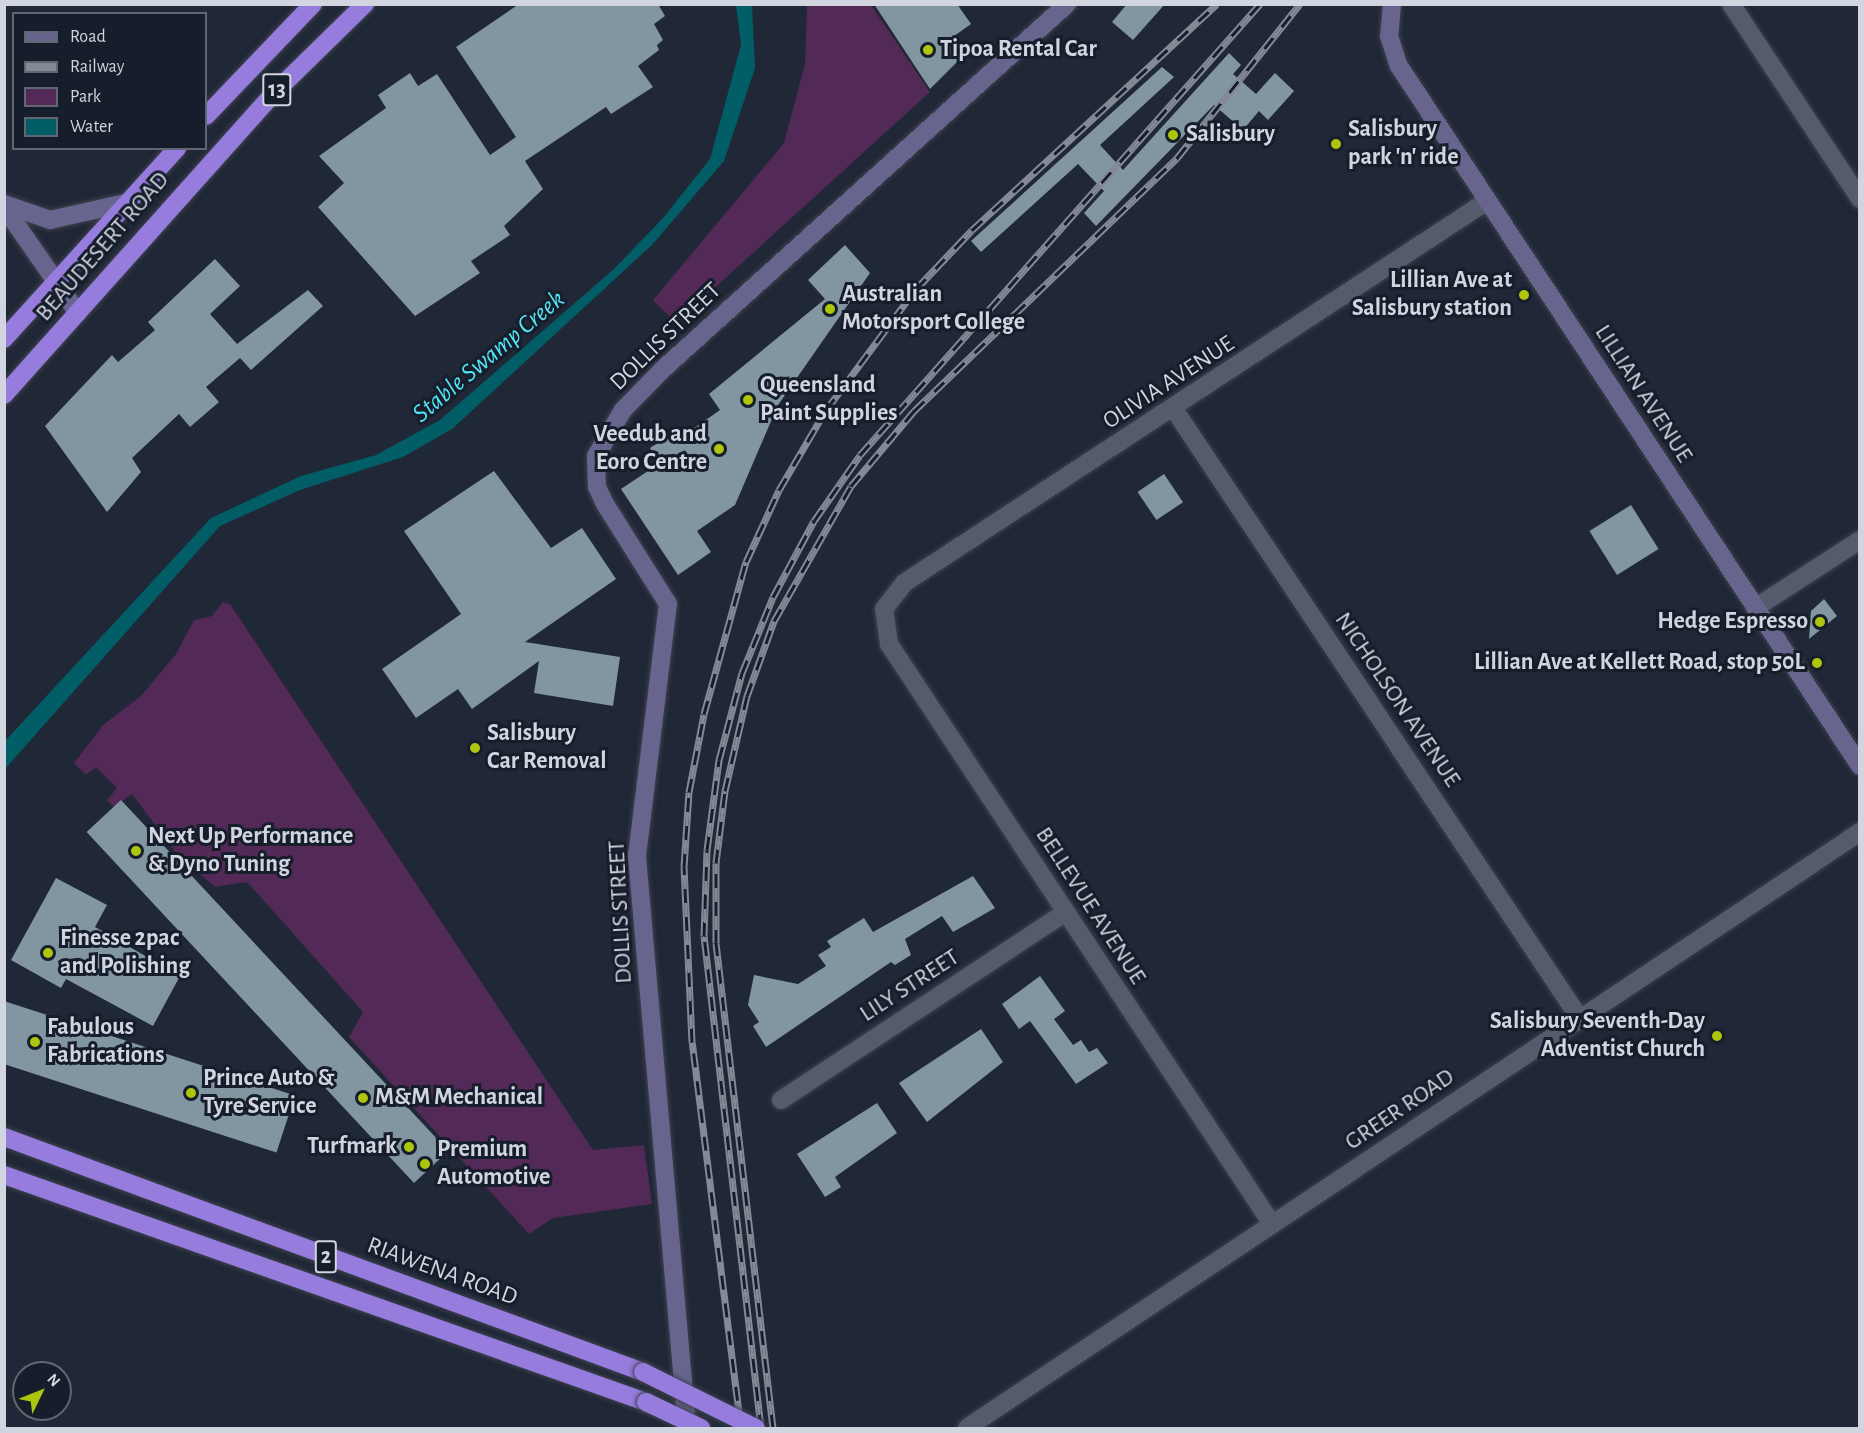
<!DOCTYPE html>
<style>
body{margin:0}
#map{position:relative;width:1864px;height:1433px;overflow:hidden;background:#202736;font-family:"Alegreya Sans",sans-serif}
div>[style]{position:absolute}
.green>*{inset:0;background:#522957}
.water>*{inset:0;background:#015d66}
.building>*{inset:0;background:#8296a2;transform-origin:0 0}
.roads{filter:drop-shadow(0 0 2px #3d424f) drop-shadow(0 0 2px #3d424f)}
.street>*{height:18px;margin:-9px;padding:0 9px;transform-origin:9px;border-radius:9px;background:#535b6c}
.secondary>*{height:18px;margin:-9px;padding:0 9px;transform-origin:9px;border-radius:9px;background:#67658e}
.highway>*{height:18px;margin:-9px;padding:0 9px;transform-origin:9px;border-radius:9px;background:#957cdd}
.rail>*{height:7px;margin-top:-3.5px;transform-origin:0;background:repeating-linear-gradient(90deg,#161d2b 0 14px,#838995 0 28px);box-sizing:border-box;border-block:2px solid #838995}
.bridges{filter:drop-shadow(0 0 2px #3d424f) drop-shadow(0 0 2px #3d424f)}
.highway-bridge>*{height:18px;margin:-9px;padding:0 9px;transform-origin:9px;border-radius:9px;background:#957cdd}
.dots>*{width:16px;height:16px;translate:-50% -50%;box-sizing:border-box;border:3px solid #161d2b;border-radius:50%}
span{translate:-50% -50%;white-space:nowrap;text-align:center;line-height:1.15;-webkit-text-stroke:6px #161d2b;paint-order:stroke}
.shield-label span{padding:2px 4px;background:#161d2b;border:2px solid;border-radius:4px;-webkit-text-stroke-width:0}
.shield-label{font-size:22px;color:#d0d5df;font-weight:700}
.poi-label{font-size:24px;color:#d0d5df;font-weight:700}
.left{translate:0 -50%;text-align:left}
.right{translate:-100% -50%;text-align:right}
.street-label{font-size:24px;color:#d0d5df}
.water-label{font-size:26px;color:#53e4f5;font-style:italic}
.frame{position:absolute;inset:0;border:6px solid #d0d5df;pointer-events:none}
.legend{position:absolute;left:12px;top:12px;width:195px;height:138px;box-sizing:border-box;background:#161d2b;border:2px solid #606773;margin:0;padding:8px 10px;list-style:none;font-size:18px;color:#d0d5df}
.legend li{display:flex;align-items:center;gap:12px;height:30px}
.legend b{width:30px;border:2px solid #606773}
.north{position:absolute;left:12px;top:1361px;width:60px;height:60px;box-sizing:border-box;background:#161d2b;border:2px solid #606773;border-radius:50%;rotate:47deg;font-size:16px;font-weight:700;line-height:24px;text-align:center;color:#d0d5df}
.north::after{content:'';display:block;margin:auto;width:21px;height:27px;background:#adc60d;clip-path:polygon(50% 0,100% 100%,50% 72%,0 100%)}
</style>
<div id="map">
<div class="green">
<i style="clip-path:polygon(807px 5px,871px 5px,930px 92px,676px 323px,653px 300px,784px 143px,805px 64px)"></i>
<i style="clip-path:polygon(223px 602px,230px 604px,593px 1150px,644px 1145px,652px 1204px,553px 1218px,529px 1234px,349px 1037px,363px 1012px,247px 882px,215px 887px,176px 853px,132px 794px,114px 807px,107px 800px,117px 788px,96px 767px,86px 775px,74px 763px,103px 725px,141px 696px,176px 654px,194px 620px,212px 616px)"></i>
</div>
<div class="water">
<i style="clip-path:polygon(736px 5px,752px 5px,755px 68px,724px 161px,652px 245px,452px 429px,403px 457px,300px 490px,220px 526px,5px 769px,5px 741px,211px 518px,301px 476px,376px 455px,440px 420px,614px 269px,663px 218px,710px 159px,741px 45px)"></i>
</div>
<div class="building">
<i style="clip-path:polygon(519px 4px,658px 4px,665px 16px,654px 24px,663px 40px,657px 45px,659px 50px,638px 66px,653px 87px,611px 114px,606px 107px,525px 161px,543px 189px,504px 226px,510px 235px,471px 261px,480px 273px,415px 316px,318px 207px,344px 183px,319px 156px,386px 108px,378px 95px,410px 73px,418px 86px,437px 74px,490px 155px,516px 137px,456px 47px)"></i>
<i style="clip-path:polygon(874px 4px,957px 4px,971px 24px,947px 41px,959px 60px,930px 89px)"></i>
<i style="clip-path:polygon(1127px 4px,1165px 4px,1133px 40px,1112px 22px)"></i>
<i style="clip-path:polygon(1229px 53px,1241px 65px,1233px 74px,1256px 94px,1275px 73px,1294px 91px,1268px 120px,1259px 111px,1243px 130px,1214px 105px,1096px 226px,1084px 213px,1104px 191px,1078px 164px,981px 252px,971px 241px,1162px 67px,1174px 77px,1100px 145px,1123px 170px)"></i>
<i style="clip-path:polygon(845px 245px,870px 273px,778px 405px,735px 505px,697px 531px,711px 552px,678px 575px,621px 489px,660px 463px,650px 448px,679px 429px,683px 436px,720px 410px,709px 394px,825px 299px,808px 280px)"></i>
<i style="clip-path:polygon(215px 259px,240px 286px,210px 314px,237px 344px,308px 290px,323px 306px,251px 370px,240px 358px,206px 387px,219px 402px,190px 427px,179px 414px,132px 458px,141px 472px,107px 512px,45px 426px,112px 355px,118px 362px,155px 330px,148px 322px)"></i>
<i style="clip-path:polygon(494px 471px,551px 548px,582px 528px,616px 579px,525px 642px,620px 657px,613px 706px,534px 693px,539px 661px,472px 709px,458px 689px,416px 718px,382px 669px,461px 614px,404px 531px)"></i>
<i style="left:1164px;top:474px;width:34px;height:32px;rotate:56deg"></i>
<i style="left:1631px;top:505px;width:52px;height:49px;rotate:58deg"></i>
<i style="clip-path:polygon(1824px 599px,1837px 616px,1809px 639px,1811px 611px)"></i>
<i style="left:121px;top:800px;width:480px;height:47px;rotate:47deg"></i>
<i style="clip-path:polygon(973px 876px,995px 908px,953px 932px,942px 916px,905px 939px,911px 955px,895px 965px,891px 962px,766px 1047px,753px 1026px,759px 1022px,748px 1005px,754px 975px,798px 984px,826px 966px,818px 955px,831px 947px,827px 941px,864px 918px,873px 932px)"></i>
<i style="clip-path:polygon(56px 878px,107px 905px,95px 927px,180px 976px,153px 1026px,66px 979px,61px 988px,11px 960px)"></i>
<i style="clip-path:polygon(1040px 976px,1065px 1011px,1054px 1019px,1073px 1045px,1081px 1040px,1089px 1052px,1097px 1048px,1108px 1063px,1076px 1084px,1030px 1021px,1019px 1029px,1002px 1004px)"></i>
<i style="left:4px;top:1001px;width:306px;height:60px;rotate:18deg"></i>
<i style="clip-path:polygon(981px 1029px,1003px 1062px,927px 1122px,899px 1083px)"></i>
<i style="clip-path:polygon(877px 1103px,897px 1133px,835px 1177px,841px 1187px,825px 1197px,797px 1154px)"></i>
</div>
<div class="roads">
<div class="street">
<i style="left:1731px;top:4px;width:234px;rotate:56.5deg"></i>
<i style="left:1174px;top:409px;width:733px;rotate:56.35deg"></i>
<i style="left:1755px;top:608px;width:125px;rotate:-32.9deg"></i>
<i style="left:781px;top:1100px;width:340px;rotate:-33.4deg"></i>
<i style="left:1272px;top:1224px;width:695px;rotate:-123.44deg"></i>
<i style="left:889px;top:644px;width:35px;rotate:-98deg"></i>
<i style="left:884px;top:609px;width:33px;rotate:-52deg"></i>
<i style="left:904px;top:583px;width:697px;rotate:-33.23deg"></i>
<i style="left:967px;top:1428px;width:1074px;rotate:-33.72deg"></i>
</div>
<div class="secondary">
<i style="left:1392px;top:4px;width:32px;rotate:95deg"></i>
<i style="left:1389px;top:36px;width:32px;rotate:72deg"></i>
<i style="left:1399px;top:66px;width:838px;rotate:56.63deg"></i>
<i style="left:4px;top:204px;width:49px;rotate:19.2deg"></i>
<i style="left:50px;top:220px;width:82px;rotate:-12.7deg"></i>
<i style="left:4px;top:207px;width:129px;rotate:55.1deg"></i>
<i style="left:687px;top:1428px;width:574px;rotate:-95deg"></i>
<i style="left:637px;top:856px;width:254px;rotate:-83deg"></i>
<i style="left:668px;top:604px;width:118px;rotate:-122.2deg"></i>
<i style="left:605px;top:504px;width:19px;rotate:-115deg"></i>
<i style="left:597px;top:487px;width:31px;rotate:-92deg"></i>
<i style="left:596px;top:456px;width:53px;rotate:-59.6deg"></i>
<i style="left:623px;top:410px;width:56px;rotate:-45.7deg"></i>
<i style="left:662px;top:370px;width:546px;rotate:-42.1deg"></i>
</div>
<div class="highway">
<i style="left:206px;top:116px;width:155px;rotate:-46.3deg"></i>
<i style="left:4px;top:339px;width:258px;rotate:-47.8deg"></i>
<i style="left:4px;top:395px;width:401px;rotate:-48.2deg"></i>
<i style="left:271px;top:96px;width:132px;rotate:-44.4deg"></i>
<i style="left:4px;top:1137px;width:681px;rotate:20.19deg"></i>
<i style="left:4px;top:1175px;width:681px;rotate:19.47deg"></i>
</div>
</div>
<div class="rail">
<i style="left:741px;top:1428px;width:389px;rotate:-97.2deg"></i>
<i style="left:692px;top:1042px;width:175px;rotate:-92.6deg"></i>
<i style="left:684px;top:867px;width:75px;rotate:-86.2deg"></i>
<i style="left:689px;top:792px;width:79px;rotate:-79.1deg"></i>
<i style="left:704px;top:714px;width:158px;rotate:-74.6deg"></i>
<i style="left:746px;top:562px;width:79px;rotate:-65.4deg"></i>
<i style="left:779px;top:490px;width:93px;rotate:-59.6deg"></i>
<i style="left:826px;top:410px;width:151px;rotate:-53.4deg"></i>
<i style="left:916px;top:289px;width:81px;rotate:-46.5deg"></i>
<i style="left:972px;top:230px;width:333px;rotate:-42.7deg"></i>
<i style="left:761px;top:1428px;width:495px;rotate:-96.6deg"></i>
<i style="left:704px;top:936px;width:86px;rotate:-88deg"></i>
<i style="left:707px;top:850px;width:91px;rotate:-82.4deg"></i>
<i style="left:719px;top:760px;width:90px;rotate:-75.2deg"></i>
<i style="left:742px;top:673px;width:82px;rotate:-67.8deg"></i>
<i style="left:773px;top:597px;width:86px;rotate:-61.7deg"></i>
<i style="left:814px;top:521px;width:80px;rotate:-55.1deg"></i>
<i style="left:860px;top:455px;width:603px;rotate:-48.43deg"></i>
<i style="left:773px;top:1428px;width:488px;rotate:-96.7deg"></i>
<i style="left:716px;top:943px;width:80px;rotate:-90deg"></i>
<i style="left:716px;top:863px;width:73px;rotate:-82.9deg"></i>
<i style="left:725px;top:791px;width:98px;rotate:-77deg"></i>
<i style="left:747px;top:696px;width:80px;rotate:-70.2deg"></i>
<i style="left:774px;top:621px;width:155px;rotate:-60.3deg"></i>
<i style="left:851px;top:486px;width:98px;rotate:-50deg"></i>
<i style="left:914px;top:411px;width:365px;rotate:-43.9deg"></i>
<i style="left:1177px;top:158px;width:197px;rotate:-51.4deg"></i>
</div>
<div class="bridges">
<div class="highway-bridge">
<i style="left:643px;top:1372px;width:126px;rotate:26.4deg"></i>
<i style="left:646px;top:1402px;width:61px;rotate:25.3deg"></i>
</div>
</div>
<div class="dots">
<i style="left:928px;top:50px;background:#adc60d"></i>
<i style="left:1173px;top:135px;background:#adc60d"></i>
<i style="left:1336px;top:144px;background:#adc60d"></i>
<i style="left:1524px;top:295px;background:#adc60d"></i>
<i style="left:830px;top:309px;background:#adc60d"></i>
<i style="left:748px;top:400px;background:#adc60d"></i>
<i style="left:719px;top:449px;background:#adc60d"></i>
<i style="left:1820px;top:622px;background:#adc60d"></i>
<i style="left:1817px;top:663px;background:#adc60d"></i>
<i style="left:475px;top:748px;background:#adc60d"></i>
<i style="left:136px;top:851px;background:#adc60d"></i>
<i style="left:48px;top:953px;background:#adc60d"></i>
<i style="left:1717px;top:1036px;background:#adc60d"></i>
<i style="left:35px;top:1042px;background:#adc60d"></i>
<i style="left:191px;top:1093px;background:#adc60d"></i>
<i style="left:363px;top:1098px;background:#adc60d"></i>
<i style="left:409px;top:1147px;background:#adc60d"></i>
<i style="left:425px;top:1164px;background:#adc60d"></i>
</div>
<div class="shield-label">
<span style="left:277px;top:90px">13</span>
<span style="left:326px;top:1257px">2</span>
</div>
<div class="poi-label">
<span class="left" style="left:940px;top:50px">Tipoa Rental Car</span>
<span class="left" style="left:1348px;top:144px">Salisbury<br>park 'n' ride</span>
<span class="left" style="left:1186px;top:135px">Salisbury</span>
<span class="right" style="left:1512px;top:295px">Lillian Ave at<br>Salisbury station</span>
<span class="left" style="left:842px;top:309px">Australian<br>Motorsport College</span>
<span class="left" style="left:760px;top:400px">Queensland<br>Paint Supplies</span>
<span class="right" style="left:707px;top:449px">Veedub and<br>Eoro Centre</span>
<span class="right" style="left:1808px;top:622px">Hedge Espresso</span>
<span class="right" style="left:1805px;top:663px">Lillian Ave at Kellett Road, stop 50L</span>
<span class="left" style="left:487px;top:748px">Salisbury<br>Car Removal</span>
<span class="left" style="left:148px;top:851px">Next Up Performance<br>&amp; Dyno Tuning</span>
<span class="left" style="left:60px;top:953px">Finesse 2pac<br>and Polishing</span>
<span class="right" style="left:1705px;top:1036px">Salisbury Seventh-Day<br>Adventist Church</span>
<span class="left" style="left:47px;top:1042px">Fabulous<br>Fabrications</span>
<span class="left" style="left:203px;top:1093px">Prince Auto &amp;<br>Tyre Service</span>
<span class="left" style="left:375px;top:1098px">M&amp;M Mechanical</span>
<span class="right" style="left:397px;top:1147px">Turfmark</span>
<span class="left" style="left:437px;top:1164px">Premium<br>Automotive</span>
</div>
<div class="street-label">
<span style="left:103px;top:247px;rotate:-49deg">BEAUDESERT ROAD</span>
<span style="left:666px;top:337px;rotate:-44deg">DOLLIS STREET</span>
<span style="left:1169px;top:383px;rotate:-33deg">OLIVIA AVENUE</span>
<span style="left:1643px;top:394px;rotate:57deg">LILLIAN AVENUE</span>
<span style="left:1397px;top:700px;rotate:56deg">NICHOLSON AVENUE</span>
<span style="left:1090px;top:906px;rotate:57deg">BELLEVUE AVENUE</span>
<span style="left:621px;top:912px;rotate:-93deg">DOLLIS STREET</span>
<span style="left:910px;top:986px;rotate:-33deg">LILY STREET</span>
<span style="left:1400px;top:1110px;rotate:-34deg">GREER ROAD</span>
<span style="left:442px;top:1272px;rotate:20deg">RIAWENA ROAD</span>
</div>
<div class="water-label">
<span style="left:489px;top:357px;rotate:-40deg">Stable Swamp Creek</span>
</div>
<div class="frame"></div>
<ul class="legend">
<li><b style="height:8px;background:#67658e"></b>Road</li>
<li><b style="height:8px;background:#838995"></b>Railway</li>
<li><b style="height:16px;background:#522957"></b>Park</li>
<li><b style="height:16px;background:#015d66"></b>Water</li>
</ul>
<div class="north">N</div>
</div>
